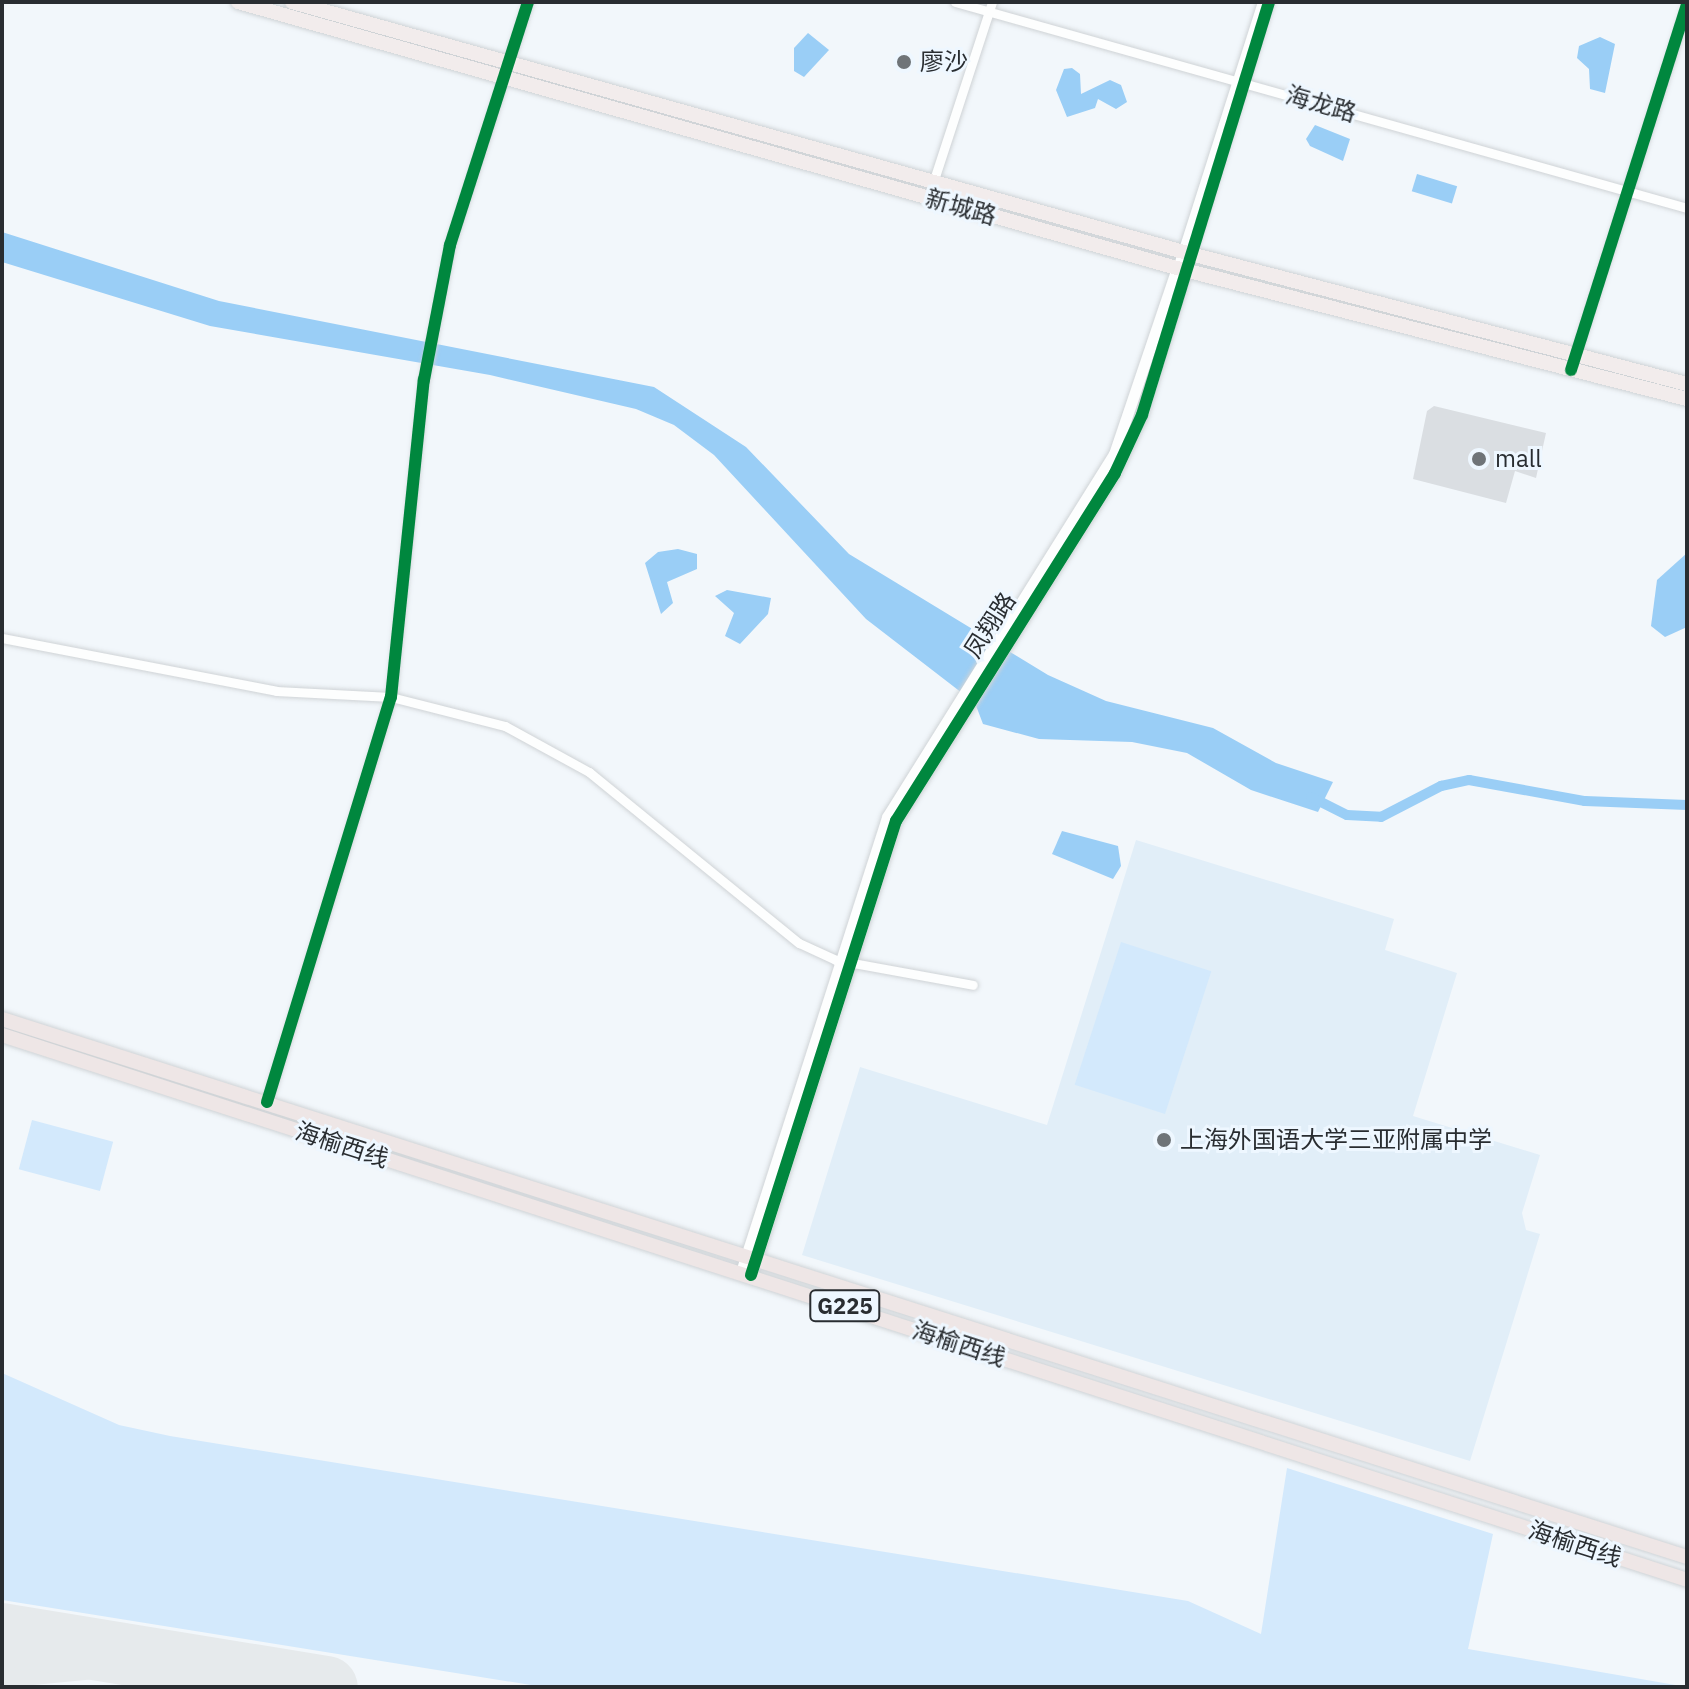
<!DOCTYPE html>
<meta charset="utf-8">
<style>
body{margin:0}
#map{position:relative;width:1689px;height:1689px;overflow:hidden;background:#f2f7fb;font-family:"IBM Plex Sans","Noto Sans SC",sans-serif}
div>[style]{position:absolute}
.built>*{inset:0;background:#e1eef8}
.green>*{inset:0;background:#d3e9fc;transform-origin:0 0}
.water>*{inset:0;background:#9acef6;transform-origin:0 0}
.canal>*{height:10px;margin:-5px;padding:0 5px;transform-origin:5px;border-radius:5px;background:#9acef6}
.taxiway>*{height:24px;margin:-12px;padding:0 12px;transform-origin:12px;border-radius:12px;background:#e6eaec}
.runway>*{height:62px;margin:-31px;padding:0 31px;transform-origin:31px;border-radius:31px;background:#e6eaec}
.building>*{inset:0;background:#dadee2}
.roads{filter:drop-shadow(0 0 2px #cfd3d6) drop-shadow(0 0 2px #cfd3d6)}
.minor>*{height:9px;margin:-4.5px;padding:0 4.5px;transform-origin:4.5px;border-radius:4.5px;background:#fdfefe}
.tertiary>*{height:11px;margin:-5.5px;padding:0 5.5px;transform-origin:5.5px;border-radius:5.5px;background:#fdfefe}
.primary>*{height:14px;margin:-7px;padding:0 7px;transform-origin:7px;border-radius:7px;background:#f2ecec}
.trunk>*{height:14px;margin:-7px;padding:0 7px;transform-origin:7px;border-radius:7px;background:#eee6e6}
.cycleway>*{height:12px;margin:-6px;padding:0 6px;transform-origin:6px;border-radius:6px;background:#00873e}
.dots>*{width:22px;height:22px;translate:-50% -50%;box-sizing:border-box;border:4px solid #eef7ff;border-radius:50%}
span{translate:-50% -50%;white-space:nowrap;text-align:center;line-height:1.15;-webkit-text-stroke:6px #eef7ff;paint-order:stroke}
.shield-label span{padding:2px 6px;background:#eef7ff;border:2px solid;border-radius:6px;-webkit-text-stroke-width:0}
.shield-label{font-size:22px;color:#292d31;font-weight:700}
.poi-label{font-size:24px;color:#292d31}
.left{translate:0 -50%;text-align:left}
.street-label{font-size:24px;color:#292d31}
.frame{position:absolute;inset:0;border:4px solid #292d31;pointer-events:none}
</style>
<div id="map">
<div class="built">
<i style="clip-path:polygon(1136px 840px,1394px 919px,1385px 950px,1457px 973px,1413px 1116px,1540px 1155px,1522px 1213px,1526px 1230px,1540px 1234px,1470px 1461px,802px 1255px,860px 1067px,1047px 1125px)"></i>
</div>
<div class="green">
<i style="left:1121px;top:942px;width:95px;height:150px;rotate:18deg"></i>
<i style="left:32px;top:1120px;width:84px;height:51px;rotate:15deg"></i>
<i style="clip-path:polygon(2px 1373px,119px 1425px,170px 1436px,1188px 1601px,1261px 1634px,1287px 1468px,1493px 1534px,1468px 1649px,1687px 1687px,543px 1687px,2px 1600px)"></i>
</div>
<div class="water">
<i style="clip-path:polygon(808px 33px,829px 50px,804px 77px,794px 71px,794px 48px)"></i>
<i style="clip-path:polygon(1600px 37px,1615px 44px,1605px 93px,1590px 89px,1589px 69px,1577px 58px,1579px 46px)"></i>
<i style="clip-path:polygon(1072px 68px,1080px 74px,1081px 94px,1110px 80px,1121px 85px,1127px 102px,1116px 109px,1098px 99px,1095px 108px,1067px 117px,1056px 90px,1064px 69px)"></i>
<i style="clip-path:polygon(1315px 125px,1350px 139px,1343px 161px,1310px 146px,1306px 139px)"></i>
<i style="left:1417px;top:174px;width:42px;height:18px;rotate:17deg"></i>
<i style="clip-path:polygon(2px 232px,219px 301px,654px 387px,746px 447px,849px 554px,1048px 675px,1106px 701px,1213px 728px,1276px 763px,1333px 782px,1318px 812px,1251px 790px,1187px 753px,1132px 742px,1039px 739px,983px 724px,975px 703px,866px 619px,714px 455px,674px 425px,636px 409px,490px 375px,210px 326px,2px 262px)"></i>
<i style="clip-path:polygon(678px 549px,697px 554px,697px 569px,667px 582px,673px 603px,661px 614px,645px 563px,658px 552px)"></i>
<i style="clip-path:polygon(1687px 553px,1687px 627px,1665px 637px,1651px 626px,1657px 580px)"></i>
<i style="clip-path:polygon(727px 590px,771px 598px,768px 614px,740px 644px,725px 636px,734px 613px,715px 596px)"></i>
<i style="clip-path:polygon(1062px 831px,1118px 846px,1121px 866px,1113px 879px,1052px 854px)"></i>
</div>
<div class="canal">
<i style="left:1311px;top:797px;width:40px;rotate:26.6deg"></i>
<i style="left:1347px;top:815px;width:34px;rotate:3deg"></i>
<i style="left:1381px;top:817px;width:68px;rotate:-27.3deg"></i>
<i style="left:1441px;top:786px;width:29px;rotate:-12deg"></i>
<i style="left:1469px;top:780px;width:118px;rotate:10.3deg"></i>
<i style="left:1585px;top:801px;width:102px;rotate:2.2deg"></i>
</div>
<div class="taxiway">
<i style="left:2px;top:1676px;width:103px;rotate:-5.5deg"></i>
<i style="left:105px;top:1666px;width:137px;rotate:2.9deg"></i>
</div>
<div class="runway">
<i style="left:2px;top:1634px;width:329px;rotate:9.3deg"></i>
</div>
<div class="building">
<i style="clip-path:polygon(1434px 406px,1546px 433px,1536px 478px,1515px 471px,1506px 503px,1413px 479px,1427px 411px)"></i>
</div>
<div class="roads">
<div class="minor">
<i style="left:955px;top:2px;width:760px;rotate:15.72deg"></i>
<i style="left:928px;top:198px;width:206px;rotate:-71.9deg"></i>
<i style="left:1177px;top:268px;width:279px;rotate:-72.3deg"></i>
<i style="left:1186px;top:270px;width:281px;rotate:-72.8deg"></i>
<i style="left:1574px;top:359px;width:372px;rotate:-72.3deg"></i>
<i style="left:2px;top:638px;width:279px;rotate:10.9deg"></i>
<i style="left:276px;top:691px;width:115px;rotate:3deg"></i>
<i style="left:391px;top:697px;width:118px;rotate:14.3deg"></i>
<i style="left:505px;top:726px;width:96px;rotate:28.7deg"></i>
<i style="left:589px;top:772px;width:271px;rotate:39.2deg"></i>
<i style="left:799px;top:943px;width:41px;rotate:24.7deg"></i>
<i style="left:836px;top:960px;width:139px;rotate:10.3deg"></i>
<i style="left:267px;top:1102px;width:424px;rotate:-73deg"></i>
<i style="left:391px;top:697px;width:319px;rotate:-84.1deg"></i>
<i style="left:424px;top:380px;width:137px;rotate:-79.1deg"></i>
<i style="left:450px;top:245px;width:255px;rotate:-72.2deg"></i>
</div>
<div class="tertiary">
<i style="left:741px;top:1272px;width:478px;rotate:-72.2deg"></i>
<i style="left:887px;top:817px;width:428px;rotate:-58deg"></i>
<i style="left:1114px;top:454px;width:196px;rotate:-71.3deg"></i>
<i style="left:751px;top:1275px;width:477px;rotate:-72.3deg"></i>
<i style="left:896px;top:821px;width:411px;rotate:-57.8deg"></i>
<i style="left:1115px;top:473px;width:64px;rotate:-65deg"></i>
<i style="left:1142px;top:415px;width:152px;rotate:-73.1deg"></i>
</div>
<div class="primary">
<i style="left:238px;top:2px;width:976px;rotate:15.82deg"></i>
<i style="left:1177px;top:268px;width:527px;rotate:14.41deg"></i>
<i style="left:292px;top:2px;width:934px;rotate:15.66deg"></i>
<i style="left:1191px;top:254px;width:513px;rotate:14.69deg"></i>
</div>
<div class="trunk">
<i style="left:2px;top:1019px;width:1769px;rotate:17.71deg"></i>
<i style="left:2px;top:1035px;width:1771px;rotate:17.92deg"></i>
</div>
</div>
<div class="cycleway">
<i style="left:1571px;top:370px;width:383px;rotate:-72.4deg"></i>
<i style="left:267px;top:1102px;width:424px;rotate:-73deg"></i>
<i style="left:391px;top:697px;width:319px;rotate:-84.1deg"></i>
<i style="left:424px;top:380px;width:137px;rotate:-79.1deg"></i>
<i style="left:450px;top:245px;width:255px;rotate:-72.2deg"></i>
<i style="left:751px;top:1275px;width:477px;rotate:-72.3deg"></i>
<i style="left:896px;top:821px;width:411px;rotate:-57.8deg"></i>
<i style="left:1115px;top:473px;width:64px;rotate:-65deg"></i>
<i style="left:1142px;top:415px;width:432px;rotate:-72.9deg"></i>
</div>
<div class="dots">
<i style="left:904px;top:62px;background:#6f7478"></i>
<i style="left:1479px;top:459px;background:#6f7478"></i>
<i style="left:1164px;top:1140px;background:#6f7478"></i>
</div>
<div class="shield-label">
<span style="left:845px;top:1306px">G225</span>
</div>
<div class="poi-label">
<span class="left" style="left:920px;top:62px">廖沙</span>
<span class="left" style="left:1495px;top:459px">mall</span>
<span class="left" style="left:1180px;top:1140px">上海外国语大学三亚附属中学</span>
</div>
<div class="street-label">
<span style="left:1321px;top:104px;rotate:16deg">海龙路</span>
<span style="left:961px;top:207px;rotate:16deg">新城路</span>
<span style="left:990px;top:625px;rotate:-57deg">凤翔路</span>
<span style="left:342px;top:1145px;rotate:18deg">海榆西线</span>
<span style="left:959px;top:1344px;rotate:18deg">海榆西线</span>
<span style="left:1575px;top:1544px;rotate:18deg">海榆西线</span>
</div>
<div class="frame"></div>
</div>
